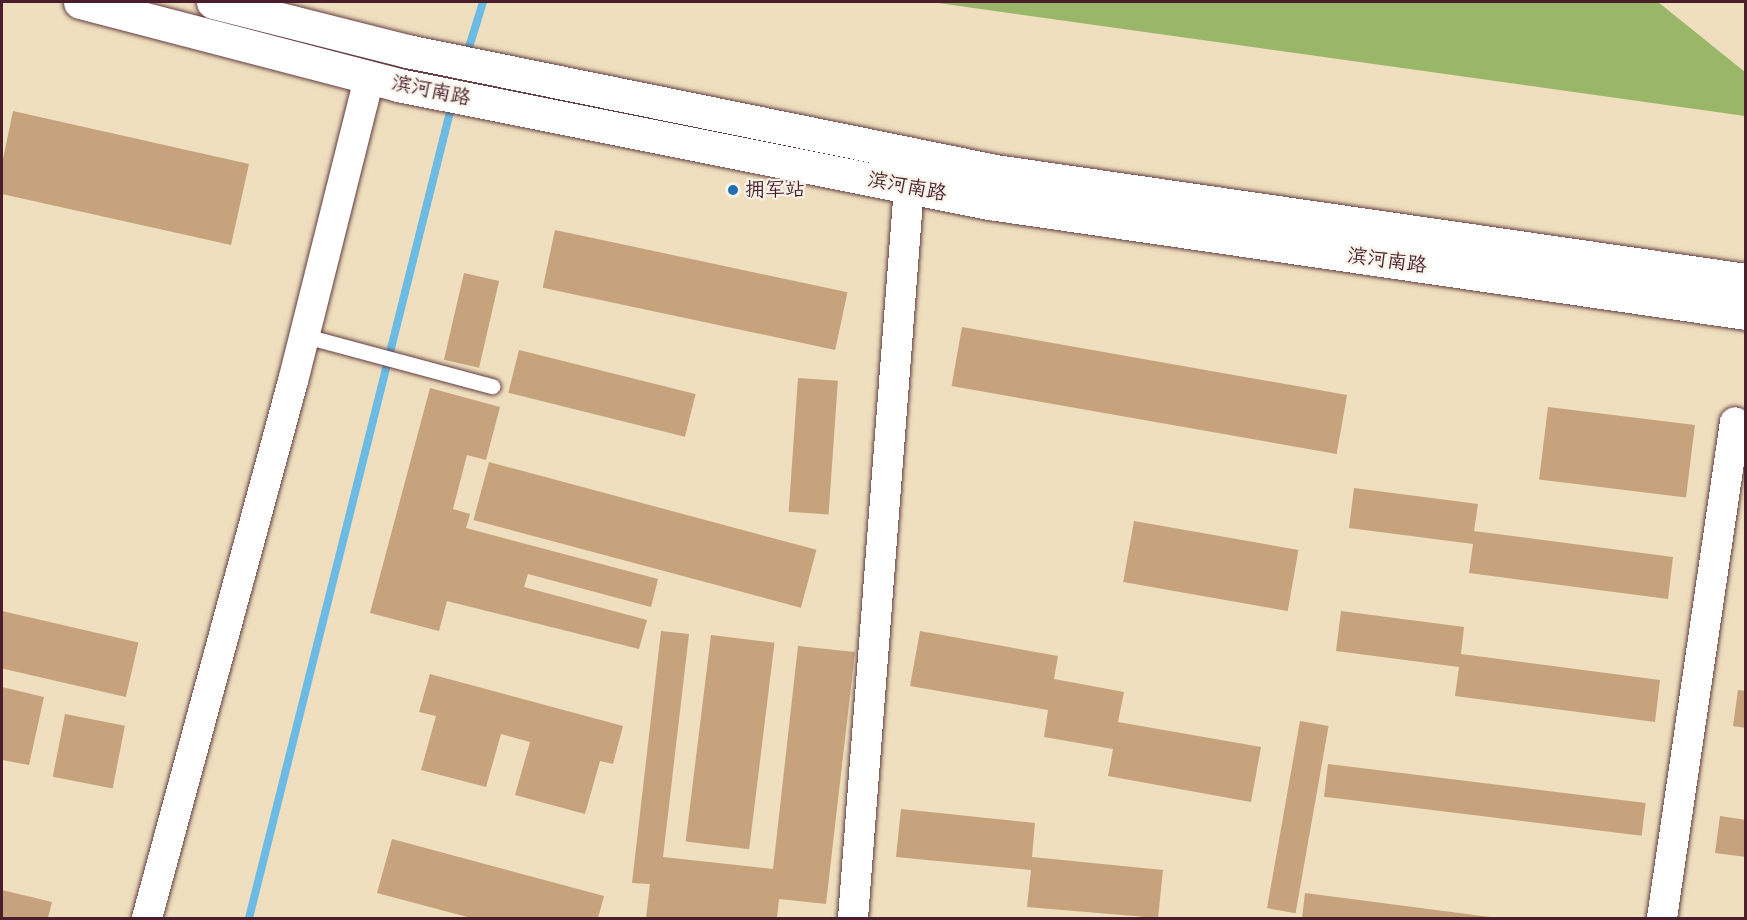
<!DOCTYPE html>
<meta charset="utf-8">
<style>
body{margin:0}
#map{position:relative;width:1747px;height:920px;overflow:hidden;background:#efdfbe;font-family:"Architects Daughter","LXGW WenKai TC",sans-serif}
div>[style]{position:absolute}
.forest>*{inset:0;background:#9ab668}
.stream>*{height:8px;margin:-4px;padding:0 4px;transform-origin:4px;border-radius:4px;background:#6bbbe5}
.building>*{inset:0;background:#c6a37c;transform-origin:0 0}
.roads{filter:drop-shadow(0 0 2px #633c41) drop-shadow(0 0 2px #633c41)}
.service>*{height:15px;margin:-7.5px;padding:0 7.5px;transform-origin:7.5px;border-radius:7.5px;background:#fff}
.minor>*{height:30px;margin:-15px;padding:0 15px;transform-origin:15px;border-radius:15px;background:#fff}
.trunk>*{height:33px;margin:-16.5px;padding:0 16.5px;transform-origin:16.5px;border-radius:16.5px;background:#fff}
.dots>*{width:16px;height:16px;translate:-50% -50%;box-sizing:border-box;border:3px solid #f7f3e8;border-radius:50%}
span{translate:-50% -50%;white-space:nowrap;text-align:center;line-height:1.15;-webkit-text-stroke:4.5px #f7f3e8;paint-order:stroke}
.street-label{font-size:20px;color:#4a1f2b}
.poi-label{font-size:20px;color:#4a1f2b}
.left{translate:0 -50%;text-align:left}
.frame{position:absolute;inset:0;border:3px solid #4a1f2b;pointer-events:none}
</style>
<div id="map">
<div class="forest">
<i style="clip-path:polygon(931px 2px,1658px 2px,1745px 72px,1745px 116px)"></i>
</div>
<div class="stream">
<i style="left:466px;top:57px;width:58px;rotate:-72.8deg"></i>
<i style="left:249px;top:918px;width:839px;rotate:-76deg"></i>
</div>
<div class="building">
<i style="clip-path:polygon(13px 111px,249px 164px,231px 245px,2px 194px,2px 164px)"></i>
<i style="left:555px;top:230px;width:299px;height:59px;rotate:12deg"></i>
<i style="left:464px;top:273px;width:36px;height:89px;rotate:13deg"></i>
<i style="left:962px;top:327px;width:391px;height:60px;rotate:10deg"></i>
<i style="left:519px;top:350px;width:182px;height:44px;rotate:14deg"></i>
<i style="left:798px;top:378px;width:40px;height:134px;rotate:4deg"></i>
<i style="clip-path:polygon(430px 388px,500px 407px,486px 460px,467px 455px,453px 509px,470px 514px,466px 528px,658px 579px,651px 607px,528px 574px,524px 587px,647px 620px,639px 649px,447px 601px,439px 631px,370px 613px)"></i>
<i style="left:1548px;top:407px;width:148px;height:73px;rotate:7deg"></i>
<i style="left:489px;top:462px;width:339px;height:60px;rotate:15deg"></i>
<i style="clip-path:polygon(1354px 488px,1478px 504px,1474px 531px,1673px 557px,1668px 599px,1469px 573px,1473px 544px,1349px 528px)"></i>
<i style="left:1134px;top:521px;width:167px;height:62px;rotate:10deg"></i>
<i style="left:2px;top:611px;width:140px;height:56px;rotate:13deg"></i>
<i style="clip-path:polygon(1341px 611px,1464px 627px,1461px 654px,1660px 680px,1655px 722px,1455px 696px,1459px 667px,1336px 651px)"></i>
<i style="clip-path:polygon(661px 631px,689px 634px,663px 857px,773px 869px,798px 646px,855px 652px,826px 904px,779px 899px,777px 918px,646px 918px,650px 884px,632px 883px)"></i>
<i style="clip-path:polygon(920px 631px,1058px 656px,1054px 679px,1124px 692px,1118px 722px,1261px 747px,1251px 802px,1108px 776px,1113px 749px,1044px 737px,1048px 710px,910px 686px)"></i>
<i style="left:711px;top:635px;width:64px;height:208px;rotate:7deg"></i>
<i style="clip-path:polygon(430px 674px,623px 726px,613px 764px,600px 761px,585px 814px,515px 795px,530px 742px,501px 734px,486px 787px,421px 770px,436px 716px,419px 712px)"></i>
<i style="clip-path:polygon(2px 687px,44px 697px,29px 765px,2px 760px)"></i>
<i style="clip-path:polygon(1738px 690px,1746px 691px,1746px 728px,1733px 726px)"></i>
<i style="left:65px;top:714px;width:61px;height:64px;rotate:11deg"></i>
<i style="left:1300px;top:721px;width:29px;height:190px;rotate:10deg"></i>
<i style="left:1328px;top:764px;width:320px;height:33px;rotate:7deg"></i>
<i style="clip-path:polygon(901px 809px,1035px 823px,1032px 857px,1163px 870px,1158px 918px,1027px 907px,1031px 870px,896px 857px)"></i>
<i style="clip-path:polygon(1720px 816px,1746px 820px,1746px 857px,1715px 853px)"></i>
<i style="clip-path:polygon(392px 839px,604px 896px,598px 918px,471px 918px,377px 893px)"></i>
<i style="clip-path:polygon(2px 890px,52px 902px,48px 918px,2px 918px)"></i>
<i style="clip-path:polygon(1305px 893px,1490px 917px,1490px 918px,1302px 918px)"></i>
</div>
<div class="roads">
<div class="service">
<i style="left:305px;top:336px;width:194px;rotate:15deg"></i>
</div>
<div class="minor">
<i style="left:147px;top:918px;width:556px;rotate:-74.79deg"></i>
<i style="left:293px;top:381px;width:312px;rotate:-75.9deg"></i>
<i style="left:853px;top:918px;width:733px;rotate:-85.62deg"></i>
<i style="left:1662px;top:918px;width:501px;rotate:-81.63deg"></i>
</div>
<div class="trunk">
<i style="left:80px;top:2px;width:329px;rotate:14.6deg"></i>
<i style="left:398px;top:85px;width:603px;rotate:11.29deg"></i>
<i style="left:989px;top:203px;width:765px;rotate:8.27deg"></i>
<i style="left:213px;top:2px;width:200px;rotate:14.2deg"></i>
<i style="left:407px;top:51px;width:600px;rotate:11.53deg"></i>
<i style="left:995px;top:171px;width:759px;rotate:8.26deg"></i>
</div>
</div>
<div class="dots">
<i style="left:733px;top:190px;background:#1f6fb2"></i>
</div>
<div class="street-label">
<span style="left:431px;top:91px;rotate:12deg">滨河南路</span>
<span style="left:907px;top:187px;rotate:11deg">滨河南路</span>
<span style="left:1387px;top:261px;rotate:8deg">滨河南路</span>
</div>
<div class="poi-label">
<span class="left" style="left:745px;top:190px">拥军站</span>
</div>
<div class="frame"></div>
</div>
